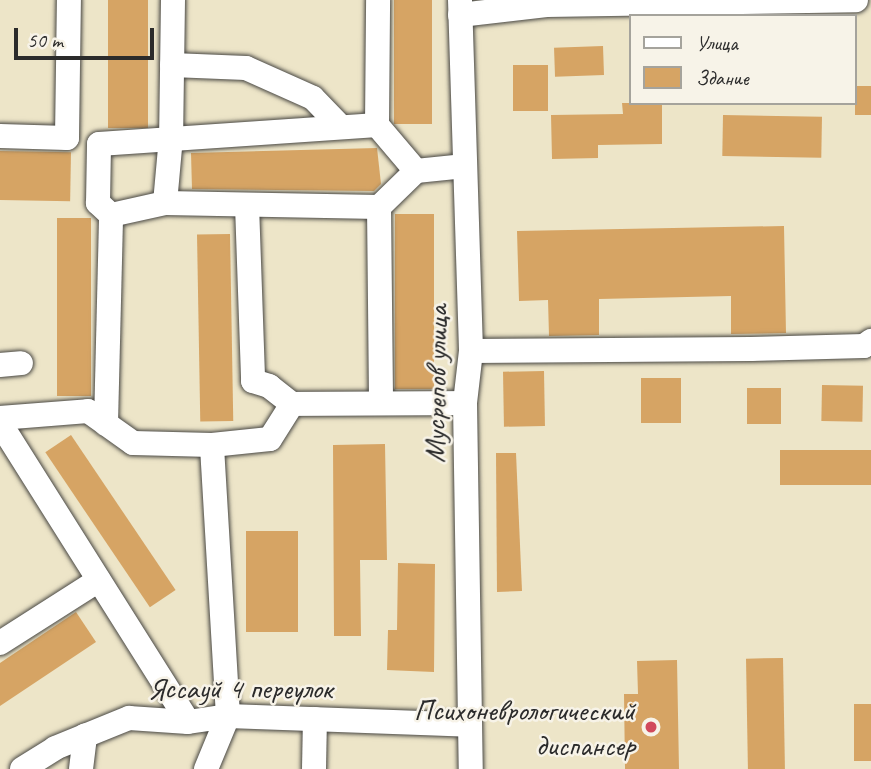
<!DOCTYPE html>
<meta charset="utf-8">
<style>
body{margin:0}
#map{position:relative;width:871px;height:769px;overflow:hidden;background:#ede5c8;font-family:Caveat,sans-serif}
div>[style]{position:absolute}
.building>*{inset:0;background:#d6a464;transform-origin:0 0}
.roads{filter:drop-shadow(0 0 2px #484743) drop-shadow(0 0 2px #484743)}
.minor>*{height:24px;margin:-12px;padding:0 12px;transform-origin:12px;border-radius:12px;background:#fff}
.dots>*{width:19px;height:19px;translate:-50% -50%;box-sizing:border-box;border:4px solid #f7f3e8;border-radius:50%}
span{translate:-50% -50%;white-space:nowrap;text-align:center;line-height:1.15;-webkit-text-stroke:5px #f7f3e8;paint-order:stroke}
.street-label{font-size:30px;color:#2b2b2b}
.poi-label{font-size:30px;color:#2b2b2b}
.right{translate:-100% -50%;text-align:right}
.legend{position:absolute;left:629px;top:14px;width:228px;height:91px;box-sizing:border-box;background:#f7f3e8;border:2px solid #a5a39c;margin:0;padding:9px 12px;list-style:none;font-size:21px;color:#2b2b2b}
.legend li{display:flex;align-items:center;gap:14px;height:35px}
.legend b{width:35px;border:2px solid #a5a39c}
.scale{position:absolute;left:14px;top:28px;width:140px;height:32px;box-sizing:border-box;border:4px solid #2b2b2b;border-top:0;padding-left:9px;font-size:21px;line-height:24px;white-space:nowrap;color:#2b2b2b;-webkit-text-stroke:5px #f7f3e8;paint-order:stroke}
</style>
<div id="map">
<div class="building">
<i style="left:108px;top:0;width:40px;height:128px"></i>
<i style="left:394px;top:0;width:38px;height:124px"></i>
<i style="left:603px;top:46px;width:29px;height:49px;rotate:88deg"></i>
<i style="left:513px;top:65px;width:35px;height:46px"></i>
<i style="left:855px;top:86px;width:16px;height:29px"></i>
<i style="clip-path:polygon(622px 103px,662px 103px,662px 144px,598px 145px,598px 158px,552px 159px,551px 115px,623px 114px)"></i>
<i style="left:723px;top:115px;width:99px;height:41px;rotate:1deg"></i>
<i style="clip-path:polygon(377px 148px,381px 184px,374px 191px,192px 189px,191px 153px)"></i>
<i style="left:0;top:151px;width:71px;height:49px;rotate:1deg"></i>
<i style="left:395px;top:214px;width:39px;height:175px"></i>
<i style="left:57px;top:218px;width:34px;height:178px"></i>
<i style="clip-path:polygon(784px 226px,786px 333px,731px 334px,731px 296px,599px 299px,599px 335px,549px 336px,548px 300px,519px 301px,517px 231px)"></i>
<i style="left:230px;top:234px;width:187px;height:33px;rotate:89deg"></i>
<i style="left:544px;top:371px;width:55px;height:41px;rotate:89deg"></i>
<i style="left:681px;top:378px;width:45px;height:40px;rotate:90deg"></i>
<i style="left:822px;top:385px;width:41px;height:36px;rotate:1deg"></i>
<i style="left:747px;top:388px;width:34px;height:36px"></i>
<i style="left:71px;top:435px;width:187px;height:31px;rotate:56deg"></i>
<i style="clip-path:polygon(385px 444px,387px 560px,360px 560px,361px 636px,334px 636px,333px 445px)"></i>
<i style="left:871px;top:450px;width:35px;height:91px;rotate:90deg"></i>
<i style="clip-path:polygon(496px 453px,516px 453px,522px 591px,497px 592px)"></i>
<i style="left:246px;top:531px;width:52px;height:101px"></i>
<i style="clip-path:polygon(398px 563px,435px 564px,434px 672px,387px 670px,388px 630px,397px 630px)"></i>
<i style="clip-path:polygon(76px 612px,96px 642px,0 706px,0 663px)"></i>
<i style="left:783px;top:658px;width:111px;height:37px;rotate:89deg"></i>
<i style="clip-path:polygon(677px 660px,679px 769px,625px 769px,624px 694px,638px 694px,637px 661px)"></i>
<i style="left:854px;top:704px;width:17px;height:57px"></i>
</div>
<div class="roads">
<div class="minor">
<i style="left:173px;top:0;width:137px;rotate:90.8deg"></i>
<i style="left:171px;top:137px;width:66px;rotate:95.2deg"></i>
<i style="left:165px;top:203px;width:214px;rotate:1.1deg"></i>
<i style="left:379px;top:207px;width:52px;rotate:-44.2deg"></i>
<i style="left:416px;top:171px;width:49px;rotate:-5.8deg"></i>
<i style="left:460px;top:0;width:351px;rotate:88.2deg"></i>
<i style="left:471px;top:351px;width:52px;rotate:96.6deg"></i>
<i style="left:465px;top:403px;width:366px;rotate:89.1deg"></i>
<i style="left:460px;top:15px;width:87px;rotate:-6.6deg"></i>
<i style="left:546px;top:5px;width:310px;rotate:-0.9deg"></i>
<i style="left:172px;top:65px;width:74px;rotate:2.3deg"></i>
<i style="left:246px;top:68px;width:73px;rotate:24.1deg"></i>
<i style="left:313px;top:98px;width:40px;rotate:46deg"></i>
<i style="left:377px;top:125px;width:125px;rotate:-89.5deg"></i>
<i style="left:0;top:136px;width:67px;rotate:1.7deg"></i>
<i style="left:67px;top:138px;width:138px;rotate:-89.2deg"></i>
<i style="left:247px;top:205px;width:176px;rotate:88deg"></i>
<i style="left:253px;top:381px;width:17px;rotate:17deg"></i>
<i style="left:269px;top:386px;width:29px;rotate:38deg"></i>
<i style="left:379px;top:207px;width:195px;rotate:89.4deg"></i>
<i style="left:111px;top:215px;width:18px;rotate:-137deg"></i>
<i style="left:98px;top:203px;width:59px;rotate:-89deg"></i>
<i style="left:99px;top:144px;width:279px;rotate:-3.9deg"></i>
<i style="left:377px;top:125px;width:60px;rotate:49.7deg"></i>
<i style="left:471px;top:351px;width:280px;rotate:-0.4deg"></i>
<i style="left:751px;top:349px;width:113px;rotate:-1.5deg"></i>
<i style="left:864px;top:346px;width:9px;rotate:-36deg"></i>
<i style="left:0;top:365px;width:21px;rotate:-5deg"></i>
<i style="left:0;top:418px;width:88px;rotate:-4.5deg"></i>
<i style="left:88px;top:411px;width:55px;rotate:35.4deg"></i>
<i style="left:133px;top:443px;width:79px;rotate:1.5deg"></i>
<i style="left:212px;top:445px;width:58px;rotate:-5.9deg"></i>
<i style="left:270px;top:439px;width:41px;rotate:-57.8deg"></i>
<i style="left:292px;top:404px;width:173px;rotate:-0.3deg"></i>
<i style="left:0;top:423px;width:353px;rotate:57.8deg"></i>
<i style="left:106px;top:424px;width:209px;rotate:-88.6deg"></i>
<i style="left:111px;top:215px;width:55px;rotate:-12.5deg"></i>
<i style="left:0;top:643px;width:117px;rotate:-32.5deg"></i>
<i style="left:22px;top:769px;width:39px;rotate:-32deg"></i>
<i style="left:55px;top:748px;width:80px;rotate:-22.1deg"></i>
<i style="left:129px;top:718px;width:59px;rotate:3.9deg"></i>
<i style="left:188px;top:722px;width:40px;rotate:-8.5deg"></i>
<i style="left:228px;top:716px;width:241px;rotate:2.1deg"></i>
<i style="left:81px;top:769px;width:34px;rotate:-83deg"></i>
<i style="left:206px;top:769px;width:57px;rotate:-67.5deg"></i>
<i style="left:228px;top:716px;width:271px;rotate:-93.4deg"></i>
<i style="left:314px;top:769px;width:50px;rotate:-88.9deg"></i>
</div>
</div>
<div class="dots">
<i style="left:651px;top:727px;background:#d1495b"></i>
</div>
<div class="street-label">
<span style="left:436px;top:384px;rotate:-89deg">Мусрепов улица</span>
<span style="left:240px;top:688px">Яссауй 4 переулок</span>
</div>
<div class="poi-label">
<span class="right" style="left:635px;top:727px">Психоневрологический<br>диспансер</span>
</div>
<ul class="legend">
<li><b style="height:9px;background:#fff"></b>Улица</li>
<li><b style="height:19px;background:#d6a464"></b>Здание</li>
</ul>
<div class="scale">50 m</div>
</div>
